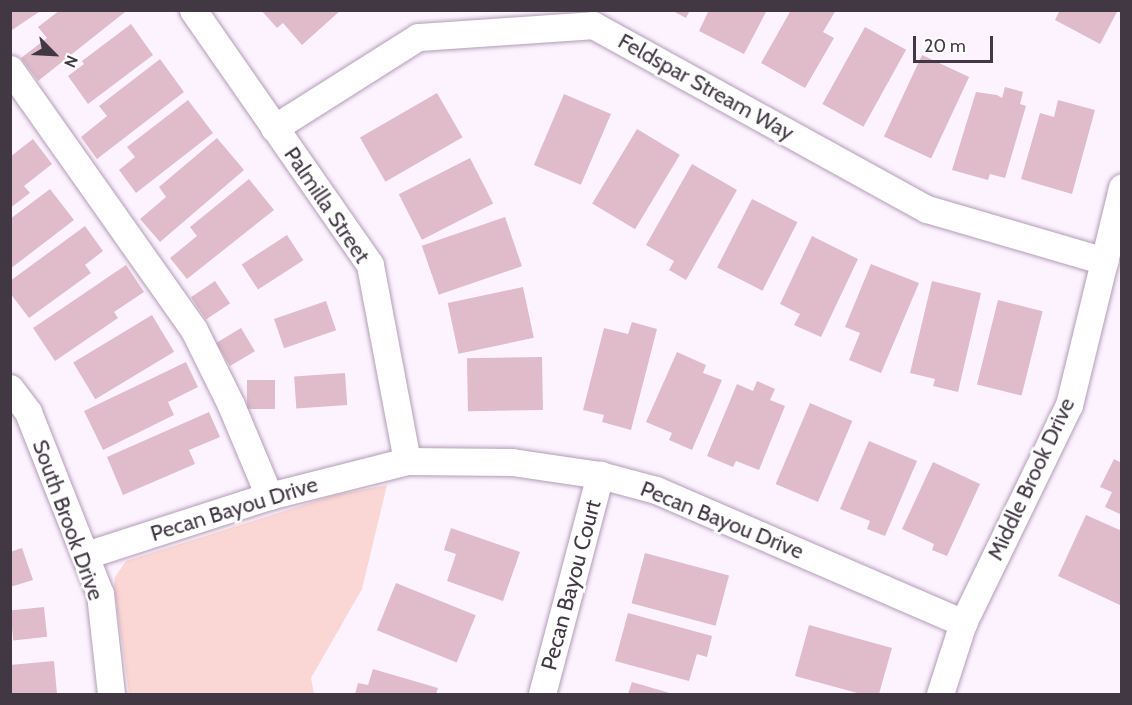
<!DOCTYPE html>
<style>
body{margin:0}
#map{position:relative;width:1132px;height:705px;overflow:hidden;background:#fdf3ff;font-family:Cabin,sans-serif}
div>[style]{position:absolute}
.green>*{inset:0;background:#fad6d4}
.building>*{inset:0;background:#e0bbca;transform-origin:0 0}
.roads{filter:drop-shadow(0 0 2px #b39cb7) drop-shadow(0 0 2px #b39cb7)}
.minor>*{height:27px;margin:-13.5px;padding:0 13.5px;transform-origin:13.5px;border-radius:13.5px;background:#fff}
span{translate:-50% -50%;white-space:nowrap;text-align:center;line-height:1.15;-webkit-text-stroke:5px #fff;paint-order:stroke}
.street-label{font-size:22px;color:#423844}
.frame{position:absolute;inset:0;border:12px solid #423844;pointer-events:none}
.north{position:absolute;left:24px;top:24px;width:60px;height:60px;-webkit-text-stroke:4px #fff;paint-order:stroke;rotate:114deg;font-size:16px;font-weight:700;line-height:24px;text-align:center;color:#423844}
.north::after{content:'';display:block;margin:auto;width:21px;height:27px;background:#423844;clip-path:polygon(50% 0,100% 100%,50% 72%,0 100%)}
.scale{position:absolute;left:913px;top:36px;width:80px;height:27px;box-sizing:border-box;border:3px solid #423844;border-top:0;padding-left:8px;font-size:18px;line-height:21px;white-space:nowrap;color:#423844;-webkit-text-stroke:4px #fff;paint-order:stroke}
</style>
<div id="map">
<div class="green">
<i style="clip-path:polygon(387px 485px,362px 589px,311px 678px,314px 694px,129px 694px,114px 586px,115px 577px,126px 561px,335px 495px)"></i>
</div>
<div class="building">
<i style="clip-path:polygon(10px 10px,42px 10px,12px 30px)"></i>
<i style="clip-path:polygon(60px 10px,125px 12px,38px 81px,21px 58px,47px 38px,38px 27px)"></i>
<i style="clip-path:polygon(261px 10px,341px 10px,302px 45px,283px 23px,277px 28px)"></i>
<i style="clip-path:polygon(671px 10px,690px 10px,686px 18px)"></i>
<i style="clip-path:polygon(709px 10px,767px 10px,744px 54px,699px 31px)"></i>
<i style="clip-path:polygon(791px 10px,836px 10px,823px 32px,834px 38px,805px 88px,761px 63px)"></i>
<i style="clip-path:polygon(1060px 10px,1118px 10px,1100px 44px,1055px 20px)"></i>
<i style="clip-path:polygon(131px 24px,153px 55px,88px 104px,68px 76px,84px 64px,82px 61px)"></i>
<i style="left:865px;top:27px;width:47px;height:88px;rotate:29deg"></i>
<i style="left:922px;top:55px;width:52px;height:90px;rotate:25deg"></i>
<i style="clip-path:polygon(160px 59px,184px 92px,97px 159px,81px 137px,107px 116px,99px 106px)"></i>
<i style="clip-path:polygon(1005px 87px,1023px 92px,1020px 104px,1026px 106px,1005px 178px,990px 174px,988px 180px,952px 170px,976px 92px,997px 95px,1002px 98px)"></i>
<i style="left:437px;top:93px;width:51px;height:89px;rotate:60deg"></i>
<i style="left:564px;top:94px;width:51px;height:77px;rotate:23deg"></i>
<i style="clip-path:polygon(188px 100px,213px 133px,136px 193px,119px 170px,135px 157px,127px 147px)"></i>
<i style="clip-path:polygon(1058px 100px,1095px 110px,1072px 194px,1021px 179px,1040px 113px,1054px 117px)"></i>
<i style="left:637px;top:129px;width:50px;height:87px;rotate:31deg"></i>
<i style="clip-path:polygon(217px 138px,244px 170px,160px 242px,140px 219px,166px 197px,159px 187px)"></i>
<i style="clip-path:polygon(33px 139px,52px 164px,24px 186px,30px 193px,10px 208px,10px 157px)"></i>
<i style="left:470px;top:158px;width:51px;height:80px;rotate:63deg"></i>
<i style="clip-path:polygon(692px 164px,737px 190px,686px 280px,669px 270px,674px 261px,646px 245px)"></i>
<i style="clip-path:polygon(249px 179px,274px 210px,187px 279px,170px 258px,197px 236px,190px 227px)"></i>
<i style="clip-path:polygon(50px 189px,74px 220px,10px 269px,10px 219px)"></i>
<i style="left:752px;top:199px;width:51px;height:77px;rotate:27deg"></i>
<i style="left:505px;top:217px;width:52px;height:88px;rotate:71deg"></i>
<i style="clip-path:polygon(85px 226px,103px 251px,85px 265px,91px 273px,29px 318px,10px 293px,10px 281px)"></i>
<i style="left:287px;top:235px;width:30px;height:54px;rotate:57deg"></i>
<i style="clip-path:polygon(812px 236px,858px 259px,821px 337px,794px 325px,800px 314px,780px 304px)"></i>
<i style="clip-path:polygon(871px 264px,919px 283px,881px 373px,849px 360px,860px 333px,845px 327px)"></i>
<i style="clip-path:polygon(126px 265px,144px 292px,114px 312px,118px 318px,55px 361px,33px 328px)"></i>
<i style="left:215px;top:281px;width:27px;height:29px;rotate:56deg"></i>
<i style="clip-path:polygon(932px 281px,981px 293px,958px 392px,933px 386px,935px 379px,910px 373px)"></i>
<i style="left:523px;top:287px;width:52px;height:77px;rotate:78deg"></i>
<i style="left:998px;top:300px;width:46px;height:87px;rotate:14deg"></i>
<i style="left:326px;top:301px;width:31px;height:55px;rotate:71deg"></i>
<i style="left:152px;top:315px;width:43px;height:92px;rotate:59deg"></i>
<i style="clip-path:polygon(632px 322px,657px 329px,631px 430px,602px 422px,604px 415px,583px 410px,604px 328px,628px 334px)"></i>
<i style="left:241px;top:328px;width:27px;height:29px;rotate:59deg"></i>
<i style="clip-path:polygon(677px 352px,706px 365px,703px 373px,722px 380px,692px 450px,669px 440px,672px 433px,646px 422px)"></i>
<i style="left:542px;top:357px;width:53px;height:75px;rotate:89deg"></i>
<i style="clip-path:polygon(186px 362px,198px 387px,168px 402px,174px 415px,103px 450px,84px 411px)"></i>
<i style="left:345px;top:373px;width:32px;height:51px;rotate:86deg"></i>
<i style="left:247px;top:380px;width:28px;height:29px"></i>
<i style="clip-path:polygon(757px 381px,775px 389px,770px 400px,785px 406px,759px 470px,736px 461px,733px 467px,707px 456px,737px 384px,753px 391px)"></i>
<i style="left:810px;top:403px;width:46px;height:88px;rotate:23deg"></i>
<i style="clip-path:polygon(209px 412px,220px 437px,189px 450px,195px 464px,123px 495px,107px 457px)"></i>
<i style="clip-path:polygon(869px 441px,917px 461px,885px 536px,867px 529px,870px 521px,840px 509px)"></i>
<i style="clip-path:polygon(1114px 459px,1122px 463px,1122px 515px,1105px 507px,1112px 492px,1100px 487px)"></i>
<i style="clip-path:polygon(933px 462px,980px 484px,947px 556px,932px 550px,934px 544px,902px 529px)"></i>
<i style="clip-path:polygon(1086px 515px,1122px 531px,1122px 606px,1058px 576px)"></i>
<i style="clip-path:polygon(451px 528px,520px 552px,503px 601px,447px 581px,456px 554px,444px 550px)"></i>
<i style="clip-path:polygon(22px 548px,33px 580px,10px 587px,10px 552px)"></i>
<i style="left:645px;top:553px;width:87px;height:52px;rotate:15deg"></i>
<i style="left:396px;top:583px;width:86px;height:51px;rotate:22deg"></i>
<i style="left:44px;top:607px;width:30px;height:34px;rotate:84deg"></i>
<i style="clip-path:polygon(628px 613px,712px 636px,707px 657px,697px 654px,689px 681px,615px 661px)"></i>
<i style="clip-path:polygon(809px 625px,892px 648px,879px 694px,861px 694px,795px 676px)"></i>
<i style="clip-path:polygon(54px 661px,57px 694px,10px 694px,10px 665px)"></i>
<i style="clip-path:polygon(373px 669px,438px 688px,436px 694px,355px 694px,358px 683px,368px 685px)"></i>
<i style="clip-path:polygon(632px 682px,673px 694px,628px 694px)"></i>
</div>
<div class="roads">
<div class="minor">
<i style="left:193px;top:10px;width:310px;rotate:55.2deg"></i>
<i style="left:370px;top:265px;width:199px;rotate:79.3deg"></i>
<i style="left:10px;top:69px;width:319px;rotate:54.8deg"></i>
<i style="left:194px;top:330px;width:84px;rotate:63.7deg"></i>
<i style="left:231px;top:405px;width:99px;rotate:67.3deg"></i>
<i style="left:274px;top:128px;width:170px;rotate:-32.3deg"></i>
<i style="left:418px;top:37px;width:175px;rotate:-3.9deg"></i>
<i style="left:593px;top:25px;width:381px;rotate:28.9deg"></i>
<i style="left:927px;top:209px;width:185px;rotate:16.3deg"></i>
<i style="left:10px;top:388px;width:30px;rotate:53deg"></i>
<i style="left:28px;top:412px;width:196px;rotate:68.4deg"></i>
<i style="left:100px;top:594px;width:101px;rotate:83.7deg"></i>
<i style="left:86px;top:555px;width:192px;rotate:-17.9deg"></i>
<i style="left:269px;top:496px;width:142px;rotate:-14.2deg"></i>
<i style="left:407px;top:461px;width:105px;rotate:0.5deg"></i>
<i style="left:512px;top:462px;width:89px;rotate:8.4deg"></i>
<i style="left:600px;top:475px;width:58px;rotate:15deg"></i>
<i style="left:656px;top:490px;width:335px;rotate:23.4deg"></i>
<i style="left:542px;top:694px;width:227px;rotate:-75.2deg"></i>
<i style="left:940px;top:694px;width:75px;rotate:-72.1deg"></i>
<i style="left:963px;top:623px;width:242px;rotate:-64.1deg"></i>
<i style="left:1069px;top:405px;width:224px;rotate:-76.3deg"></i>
</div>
</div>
<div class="street-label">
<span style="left:706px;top:87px;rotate:29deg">Feldspar Stream Way</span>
<span style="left:327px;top:205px;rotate:56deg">Palmilla Street</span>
<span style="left:1031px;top:479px;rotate:-65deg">Middle Brook Drive</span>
<span style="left:234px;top:509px;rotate:-17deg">Pecan Bayou Drive</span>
<span style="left:68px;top:520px;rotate:70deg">South Brook Drive</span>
<span style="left:722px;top:520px;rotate:22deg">Pecan Bayou Drive</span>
<span style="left:571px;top:585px;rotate:-75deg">Pecan Bayou Court</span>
</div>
<div class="frame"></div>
<div class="north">N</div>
<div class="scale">20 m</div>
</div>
